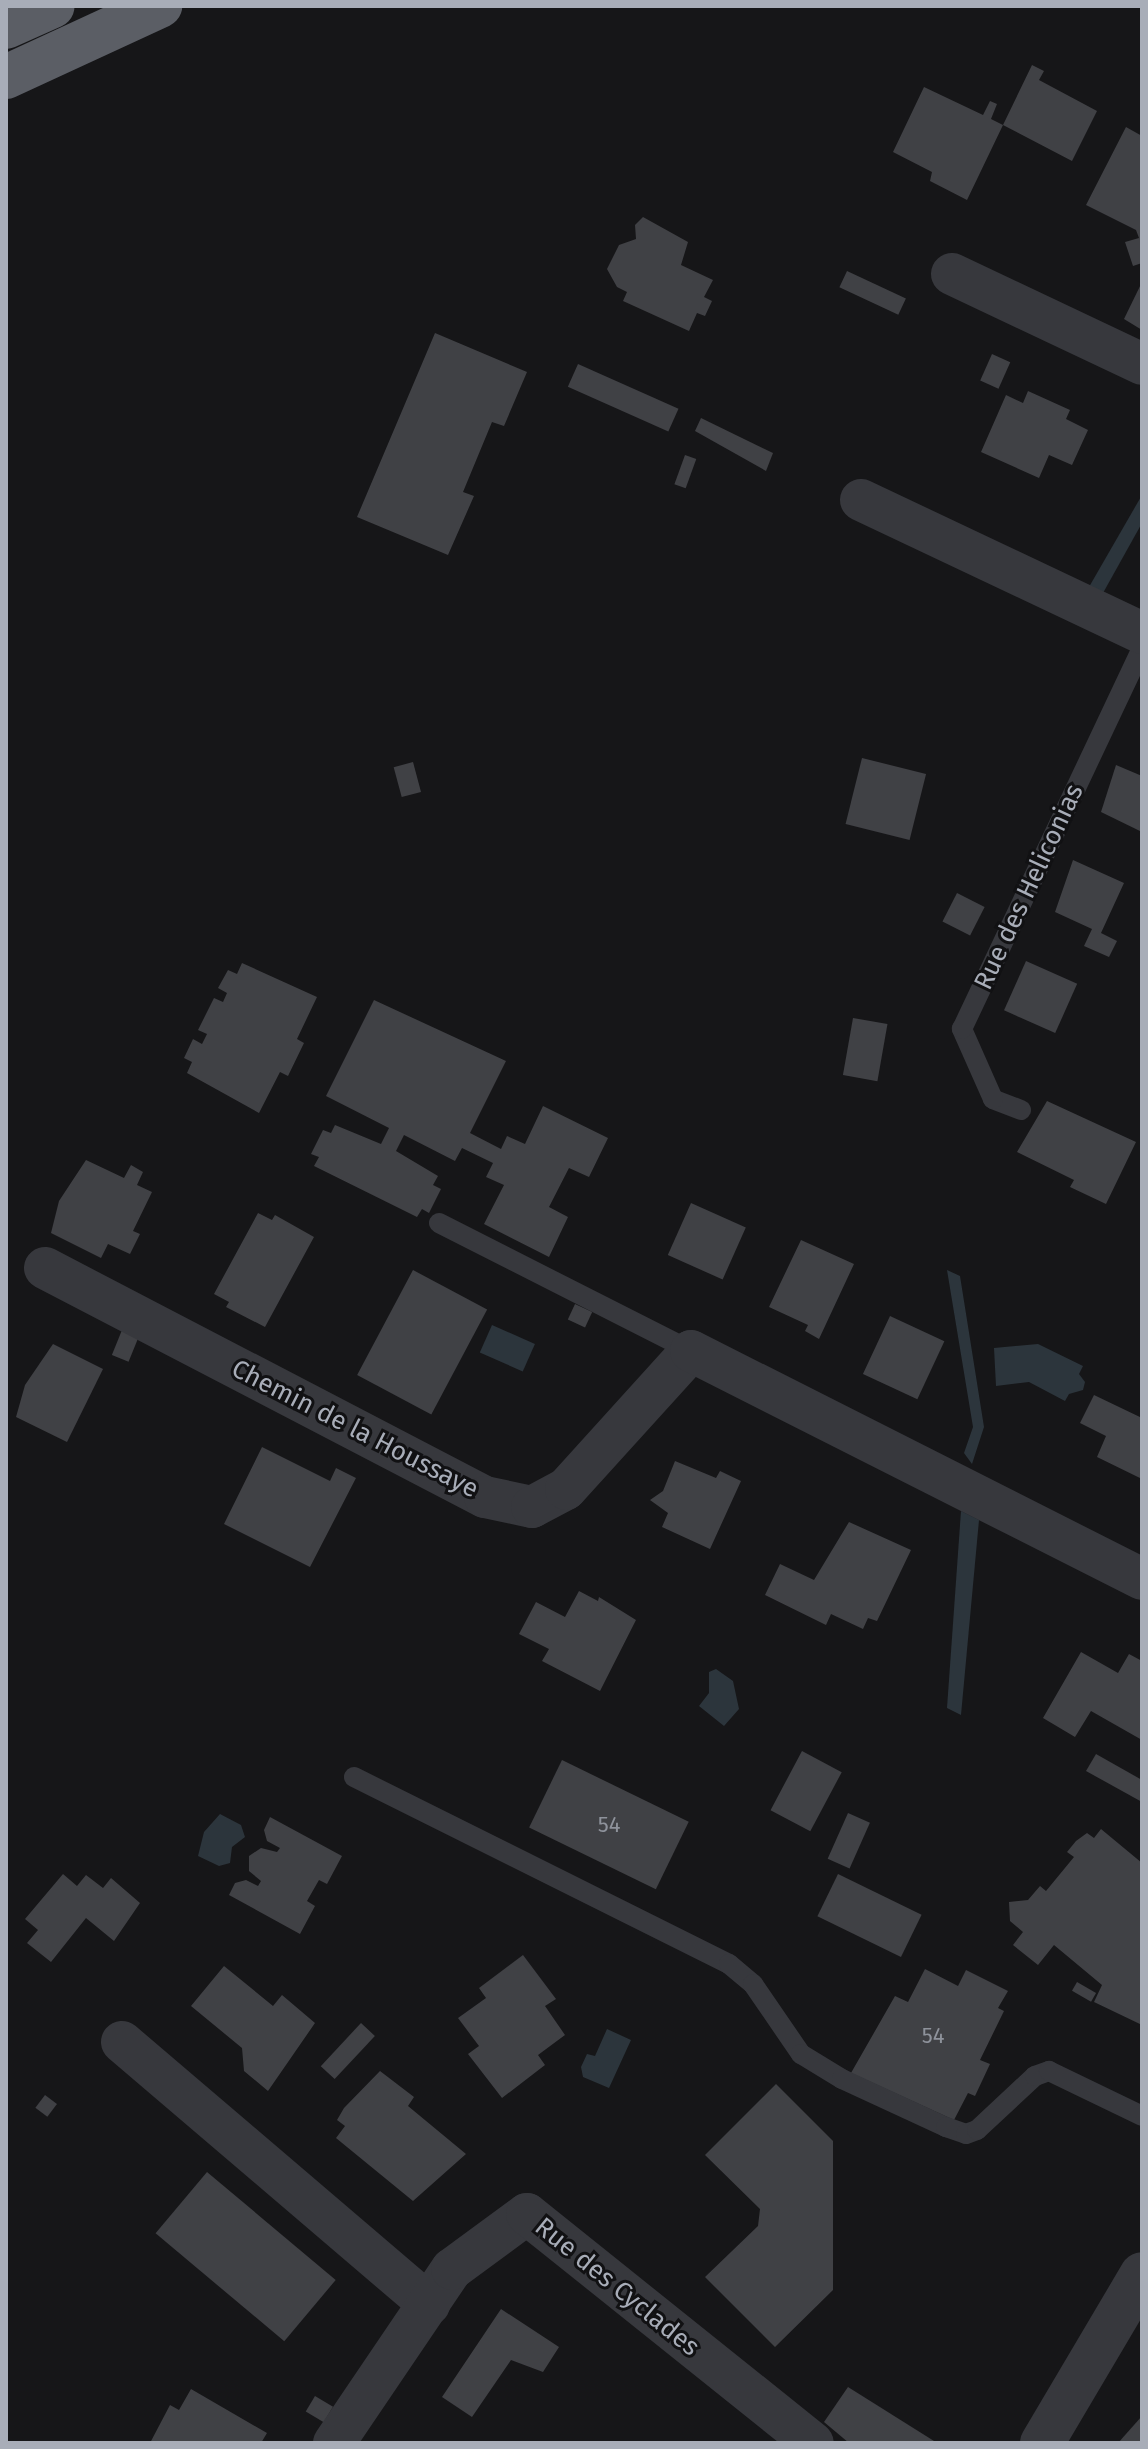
<!DOCTYPE html>
<style>
body{margin:0}
#map{position:relative;width:1148px;height:2449px;overflow:hidden;background:#161618;font-family:"Fira Sans",sans-serif}
div>[style]{position:absolute}
.water>*{inset:0;background:#2c353c;transform-origin:0 0}
.building>*{inset:0;background:#404145;transform-origin:0 0}
.service>*{height:20px;margin:-10px;padding:0 10px;transform-origin:10px;border-radius:10px;background:#37383d}
.minor>*{height:42px;margin:-21px;padding:0 21px;transform-origin:21px;border-radius:21px;background:#37383d}
.tertiary>*{height:44px;margin:-22px;padding:0 22px;transform-origin:22px;border-radius:22px;background:#37383d}
.trunk>*{height:44px;margin:-22px;padding:0 22px;transform-origin:22px;border-radius:22px;background:#5b5e65}
span{translate:-50% -50%;white-space:nowrap;text-align:center;line-height:1.15;-webkit-text-stroke:6px #111113;paint-order:stroke}
.number-label{font-size:22px;color:#8e929b}
.number-label span{-webkit-text-stroke-width:0}
.street-label{font-size:26px;color:#a8adb8}
.frame{position:absolute;inset:0;border:8px solid #a8adb8;pointer-events:none}
</style>
<div id="map">
<div class="water">
<i style="clip-path:polygon(1142px 495px,1142px 523px,1103px 593px,1089px 587px)"></i>
<i style="clip-path:polygon(947px 1270px,960px 1276px,984px 1427px,972px 1464px,964px 1453px,973px 1427px)"></i>
<i style="left:492px;top:1325px;width:47px;height:30px;rotate:24deg"></i>
<i style="clip-path:polygon(1038px 1344px,1083px 1366px,1079px 1374px,1085px 1382px,1083px 1390px,1069px 1394px,1065px 1401px,1029px 1382px,996px 1386px,994px 1348px)"></i>
<i style="clip-path:polygon(961px 1511px,979px 1520px,961px 1715px,947px 1708px)"></i>
<i style="clip-path:polygon(716px 1669px,733px 1681px,739px 1709px,724px 1726px,699px 1706px,709px 1693px,709px 1672px)"></i>
<i style="clip-path:polygon(220px 1814px,241px 1825px,245px 1837px,232px 1847px,230px 1863px,219px 1866px,198px 1856px,204px 1832px)"></i>
<i style="clip-path:polygon(607px 2029px,631px 2040px,609px 2088px,583px 2077px,581px 2067px,587px 2054px,595px 2056px)"></i>
</div>
<div class="building">
<i style="clip-path:polygon(1032px 65px,1044px 71px,1039px 80px,1097px 111px,1072px 161px,1003px 125px)"></i>
<i style="clip-path:polygon(924px 87px,983px 115px,990px 101px,997px 104px,991px 119px,1003px 125px,967px 200px,930px 181px,932px 172px,893px 152px)"></i>
<i style="clip-path:polygon(1126px 127px,1142px 136px,1142px 263px,1133px 266px,1125px 242px,1139px 238px,1136px 230px,1086px 205px)"></i>
<i style="clip-path:polygon(643px 217px,688px 242px,681px 265px,713px 280px,704px 297px,712px 301px,705px 316px,697px 313px,689px 331px,623px 301px,627px 292px,617px 287px,607px 269px,619px 245px,636px 239px,635px 225px)"></i>
<i style="left:847px;top:271px;width:65px;height:18px;rotate:25deg"></i>
<i style="clip-path:polygon(1142px 282px,1142px 330px,1124px 319px)"></i>
<i style="clip-path:polygon(435px 333px,527px 372px,504px 426px,492px 422px,463px 492px,474px 496px,448px 555px,357px 517px)"></i>
<i style="left:992px;top:354px;width:20px;height:29px;rotate:24deg"></i>
<i style="left:578px;top:364px;width:110px;height:25px;rotate:24deg"></i>
<i style="clip-path:polygon(1028px 391px,1070px 410px,1066px 419px,1088px 430px,1072px 465px,1049px 455px,1039px 478px,981px 452px,1006px 395px,1023px 403px)"></i>
<i style="clip-path:polygon(701px 418px,773px 453px,766px 471px,695px 431px)"></i>
<i style="left:685px;top:455px;width:12px;height:31px;rotate:20deg"></i>
<i style="left:862px;top:758px;width:66px;height:68px;rotate:14deg"></i>
<i style="left:413px;top:762px;width:31px;height:20px;rotate:75deg"></i>
<i style="clip-path:polygon(1116px 765px,1142px 776px,1142px 832px,1101px 812px)"></i>
<i style="clip-path:polygon(1073px 860px,1124px 883px,1101px 933px,1117px 941px,1109px 957px,1084px 946px,1092px 929px,1055px 912px)"></i>
<i style="left:957px;top:893px;width:31px;height:32px;rotate:27deg"></i>
<i style="left:1026px;top:961px;width:56px;height:54px;rotate:24deg"></i>
<i style="clip-path:polygon(242px 963px,317px 997px,297px 1039px,304px 1043px,288px 1076px,280px 1072px,259px 1113px,187px 1073px,192px 1062px,184px 1058px,193px 1039px,202px 1044px,207px 1034px,198px 1030px,214px 998px,223px 1002px,227px 993px,218px 988px,228px 970px,237px 974px)"></i>
<i style="clip-path:polygon(374px 1000px,506px 1061px,470px 1133px,501px 1149px,507px 1136px,525px 1144px,543px 1106px,608px 1138px,589px 1177px,569px 1168px,549px 1207px,568px 1217px,549px 1257px,484px 1224px,504px 1185px,486px 1177px,493px 1163px,462px 1148px,455px 1161px,404px 1135px,396px 1151px,438px 1176px,433px 1185px,441px 1189px,429px 1213px,422px 1209px,417px 1217px,314px 1166px,319px 1157px,311px 1154px,323px 1130px,331px 1133px,335px 1125px,381px 1144px,389px 1128px,326px 1096px)"></i>
<i style="left:853px;top:1018px;width:35px;height:58px;rotate:10deg"></i>
<i style="clip-path:polygon(1047px 1101px,1136px 1142px,1106px 1204px,1070px 1187px,1074px 1180px,1017px 1152px)"></i>
<i style="clip-path:polygon(86px 1160px,124px 1178px,131px 1165px,143px 1172px,137px 1185px,152px 1192px,133px 1231px,140px 1234px,130px 1254px,108px 1244px,101px 1258px,51px 1233px,59px 1201px)"></i>
<i style="left:691px;top:1203px;width:60px;height:57px;rotate:24deg"></i>
<i style="clip-path:polygon(258px 1213px,272px 1220px,275px 1215px,314px 1237px,265px 1327px,226px 1307px,229px 1302px,214px 1294px)"></i>
<i style="clip-path:polygon(801px 1240px,854px 1264px,819px 1339px,805px 1331px,808px 1325px,769px 1307px)"></i>
<i style="left:413px;top:1270px;width:84px;height:119px;rotate:28deg"></i>
<i style="left:575px;top:1304px;width:19px;height:17px;rotate:25deg"></i>
<i style="left:890px;top:1316px;width:60px;height:64px;rotate:25deg"></i>
<i style="left:122px;top:1330px;width:18px;height:27px;rotate:22deg"></i>
<i style="clip-path:polygon(53px 1344px,103px 1369px,67px 1442px,16px 1417px,25px 1385px)"></i>
<i style="clip-path:polygon(1094px 1395px,1142px 1418px,1142px 1479px,1097px 1457px,1106px 1436px,1080px 1423px)"></i>
<i style="clip-path:polygon(262px 1447px,330px 1481px,336px 1468px,356px 1478px,310px 1567px,224px 1524px)"></i>
<i style="clip-path:polygon(675px 1461px,716px 1478px,720px 1471px,741px 1481px,710px 1549px,662px 1527px,668px 1513px,650px 1500px,663px 1491px)"></i>
<i style="clip-path:polygon(849px 1522px,911px 1550px,877px 1621px,868px 1618px,863px 1629px,831px 1614px,826px 1625px,765px 1595px,780px 1564px,814px 1580px)"></i>
<i style="clip-path:polygon(579px 1591px,598px 1601px,599px 1597px,636px 1620px,600px 1691px,542px 1661px,549px 1649px,519px 1634px,536px 1602px,565px 1617px)"></i>
<i style="clip-path:polygon(1081px 1652px,1118px 1673px,1129px 1654px,1142px 1661px,1142px 1740px,1091px 1711px,1075px 1737px,1043px 1718px)"></i>
<i style="left:802px;top:1751px;width:45px;height:67px;rotate:28deg"></i>
<i style="clip-path:polygon(1096px 1754px,1142px 1780px,1142px 1802px,1086px 1771px)"></i>
<i style="left:562px;top:1760px;width:141px;height:75px;rotate:26deg"></i>
<i style="left:848px;top:1813px;width:24px;height:50px;rotate:24deg"></i>
<i style="clip-path:polygon(270px 1817px,342px 1856px,327px 1884px,319px 1880px,307px 1901px,315px 1906px,300px 1934px,229px 1895px,235px 1883px,246px 1880px,258px 1886px,261px 1881px,249px 1871px,249px 1856px,261px 1848px,277px 1852px,280px 1848px,267px 1841px,264px 1830px)"></i>
<i style="clip-path:polygon(1101px 1829px,1142px 1863px,1142px 2025px,1094px 2002px,1102px 1985px,1054px 1945px,1038px 1965px,1013px 1945px,1023px 1932px,1010px 1921px,1009px 1902px,1028px 1900px,1040px 1886px,1046px 1891px,1074px 1857px,1067px 1852px,1076px 1841px,1087px 1833px,1094px 1838px)"></i>
<i style="clip-path:polygon(63px 1874px,77px 1886px,86px 1875px,103px 1888px,111px 1878px,140px 1903px,114px 1941px,86px 1918px,51px 1962px,27px 1943px,38px 1930px,25px 1919px)"></i>
<i style="left:838px;top:1874px;width:93px;height:47px;rotate:26deg"></i>
<i style="clip-path:polygon(523px 1955px,556px 1999px,545px 2006px,565px 2035px,538px 2055px,545px 2065px,502px 2098px,468px 2054px,479px 2046px,458px 2018px,486px 1998px,479px 1988px)"></i>
<i style="clip-path:polygon(224px 1966px,273px 2006px,282px 1995px,315px 2023px,268px 2091px,244px 2071px,242px 2048px,191px 2006px)"></i>
<i style="clip-path:polygon(925px 1969px,958px 1986px,966px 1970px,1008px 1991px,998px 2008px,1004px 2011px,980px 2060px,990px 2064px,975px 2096px,968px 2093px,954px 2120px,851px 2073px,895px 1996px,908px 2002px)"></i>
<i style="left:1077px;top:1982px;width:22px;height:10px;rotate:30deg"></i>
<i style="left:361px;top:2023px;width:19px;height:59px;rotate:43deg"></i>
<i style="clip-path:polygon(380px 2071px,414px 2097px,408px 2106px,466px 2154px,413px 2201px,336px 2138px,345px 2126px,337px 2120px,344px 2108px)"></i>
<i style="clip-path:polygon(776px 2084px,833px 2141px,833px 2290px,775px 2347px,705px 2277px,758px 2226px,760px 2209px,705px 2155px)"></i>
<i style="left:45px;top:2095px;width:15px;height:16px;rotate:37deg"></i>
<i style="left:207px;top:2172px;width:168px;height:80px;rotate:40deg"></i>
<i style="clip-path:polygon(501px 2309px,559px 2347px,543px 2372px,511px 2360px,472px 2417px,442px 2397px)"></i>
<i style="clip-path:polygon(848px 2387px,934px 2441px,849px 2443px,824px 2422px)"></i>
<i style="clip-path:polygon(191px 2389px,267px 2433px,261px 2443px,150px 2443px,170px 2405px,179px 2410px)"></i>
<i style="left:315px;top:2396px;width:21px;height:18px;rotate:31deg"></i>
<i style="clip-path:polygon(1142px 2416px,1142px 2443px,1118px 2443px)"></i>
</div>
<div class="service">
<i style="left:1021px;top:1110px;width:30px;rotate:-159deg"></i>
<i style="left:993px;top:1099px;width:77px;rotate:-113.9deg"></i>
<i style="left:962px;top:1029px;width:421px;rotate:-64.7deg"></i>
<i style="left:439px;top:1223px;width:283px;rotate:26.9deg"></i>
<i style="left:354px;top:1777px;width:419px;rotate:26.5deg"></i>
<i style="left:729px;top:1964px;width:31px;rotate:40deg"></i>
<i style="left:753px;top:1984px;width:85px;rotate:55.6deg"></i>
<i style="left:801px;top:2054px;width:48px;rotate:31.4deg"></i>
<i style="left:842px;top:2079px;width:115px;rotate:24.8deg"></i>
<i style="left:946px;top:2127px;width:21px;rotate:19deg"></i>
<i style="left:966px;top:2134px;width:12px;rotate:-20deg"></i>
<i style="left:977px;top:2130px;width:79px;rotate:-43deg"></i>
<i style="left:1035px;top:2076px;width:15px;rotate:-20deg"></i>
<i style="left:1049px;top:2071px;width:103px;rotate:25.8deg"></i>
</div>
<div class="minor">
<i style="left:952px;top:274px;width:210px;rotate:25.3deg"></i>
<i style="left:861px;top:500px;width:311px;rotate:25.3deg"></i>
<i style="left:45px;top:1268px;width:496px;rotate:27.5deg"></i>
<i style="left:485px;top:1497px;width:48px;rotate:12deg"></i>
<i style="left:532px;top:1507px;width:38px;rotate:-28deg"></i>
<i style="left:566px;top:1489px;width:186px;rotate:-47.8deg"></i>
<i style="left:691px;top:1351px;width:505px;rotate:26.82deg"></i>
<i style="left:122px;top:2042px;width:404px;rotate:40.5deg"></i>
<i style="left:334px;top:2443px;width:210px;rotate:-55.9deg"></i>
<i style="left:452px;top:2269px;width:93px;rotate:-36.3deg"></i>
<i style="left:527px;top:2214px;width:366px;rotate:38.7deg"></i>
</div>
<div class="tertiary">
<i style="left:1042px;top:2443px;width:196px;rotate:-59.4deg"></i>
</div>
<div class="trunk">
<i style="left:6px;top:27px;width:51px;rotate:-24.1deg"></i>
<i style="left:6px;top:77px;width:170px;rotate:-24.8deg"></i>
</div>
<div class="number-label">
<span style="left:609px;top:1825px">54</span>
<span style="left:933px;top:2036px">54</span>
</div>
<div class="street-label">
<span style="left:1029px;top:887px;rotate:-65deg">Rue des Heliconias</span>
<span style="left:355px;top:1429px;rotate:27deg">Chemin de la Houssaye</span>
<span style="left:617px;top:2287px;rotate:39deg">Rue des Cyclades</span>
</div>
<div class="frame"></div>
</div>
